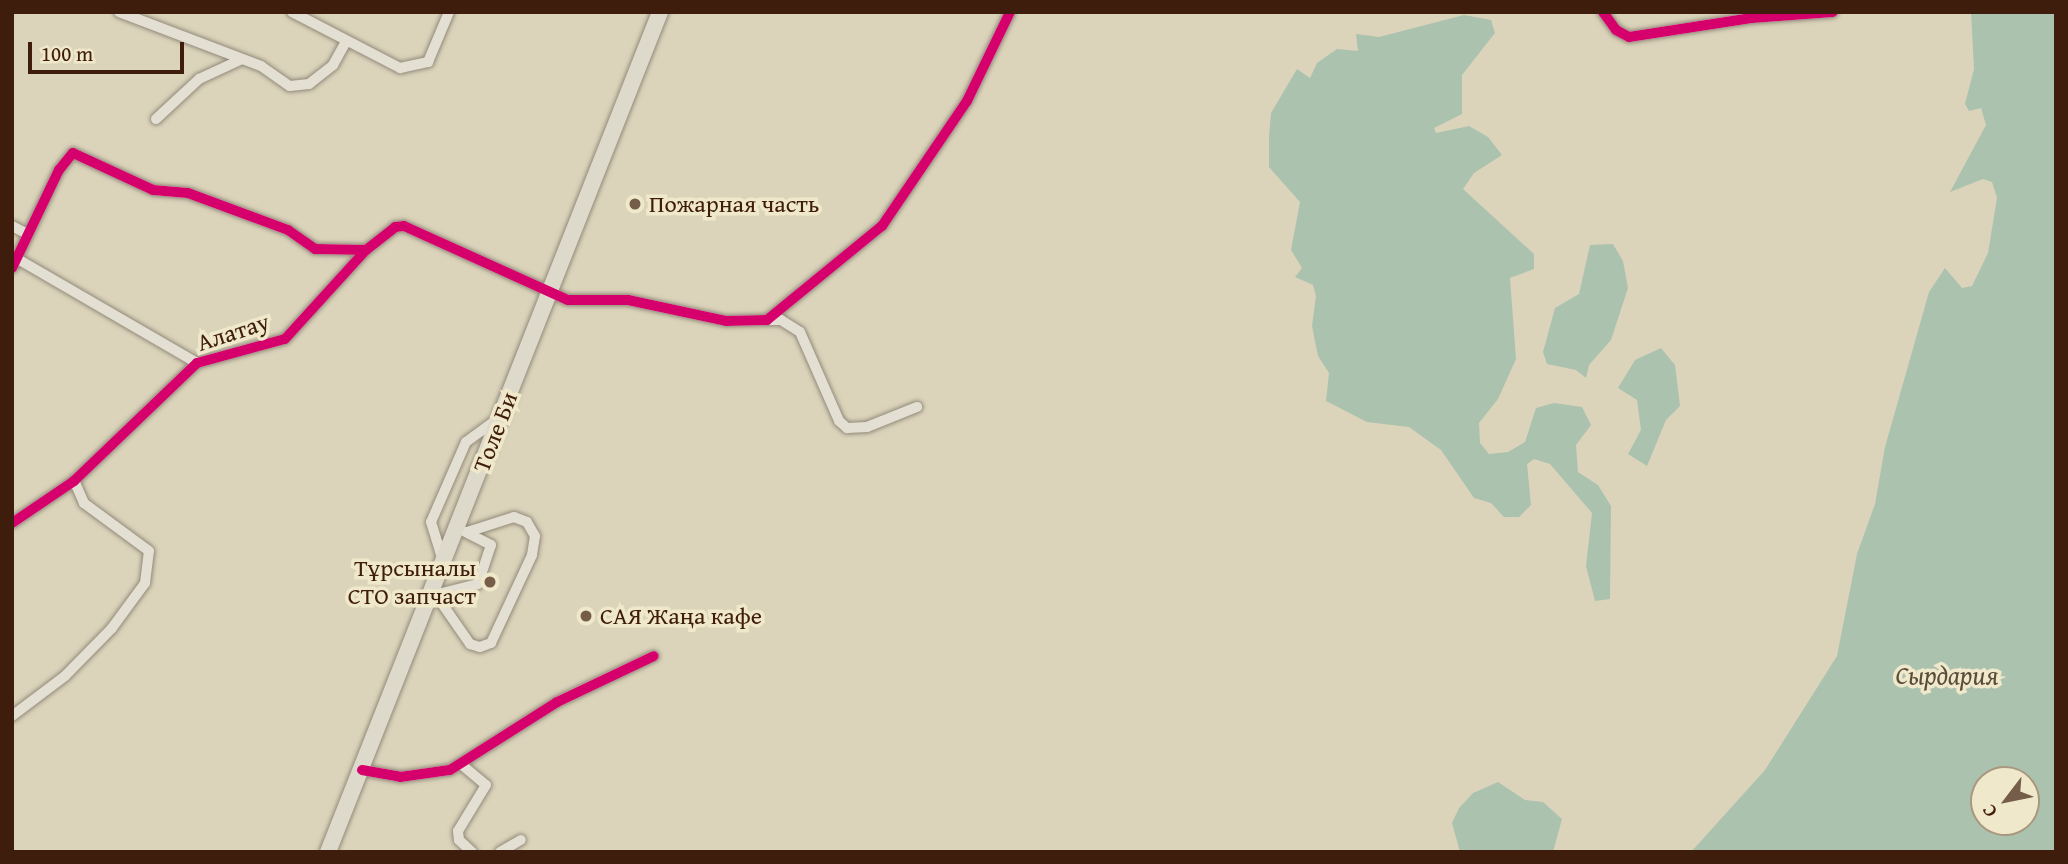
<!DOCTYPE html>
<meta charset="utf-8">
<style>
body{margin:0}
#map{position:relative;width:2068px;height:864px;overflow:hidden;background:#dbd4bb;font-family:"Gentium Book Plus",serif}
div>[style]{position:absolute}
.water>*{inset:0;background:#abc2af}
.roads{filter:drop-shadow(0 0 2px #938a7a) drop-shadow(0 0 2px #938a7a)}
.minor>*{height:10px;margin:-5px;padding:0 5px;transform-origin:5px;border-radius:5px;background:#e3dfd2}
.primary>*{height:16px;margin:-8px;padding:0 8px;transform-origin:8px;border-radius:8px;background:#dedacb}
.cycleway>*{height:10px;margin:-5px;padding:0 5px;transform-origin:5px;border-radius:5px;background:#d6006c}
.dots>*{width:19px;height:19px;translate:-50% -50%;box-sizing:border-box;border:4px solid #f0e8ca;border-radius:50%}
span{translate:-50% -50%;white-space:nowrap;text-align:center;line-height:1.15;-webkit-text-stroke:7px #f0e8ca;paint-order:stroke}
.poi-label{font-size:24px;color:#3f1d0c}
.left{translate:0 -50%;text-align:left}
.right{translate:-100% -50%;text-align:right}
.street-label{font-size:24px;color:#3f1d0c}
.water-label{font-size:26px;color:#594c3b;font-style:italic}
.frame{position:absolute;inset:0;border:14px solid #3f1d0c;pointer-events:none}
.north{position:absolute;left:1970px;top:766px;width:70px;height:70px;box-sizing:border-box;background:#f0e8ca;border:2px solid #a9977e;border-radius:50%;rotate:238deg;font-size:19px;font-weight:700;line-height:28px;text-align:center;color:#3f1d0c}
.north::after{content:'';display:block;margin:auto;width:24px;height:32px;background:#765d49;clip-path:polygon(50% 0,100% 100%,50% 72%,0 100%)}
.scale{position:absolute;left:28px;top:42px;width:156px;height:32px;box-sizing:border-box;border:4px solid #3f1d0c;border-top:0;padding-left:9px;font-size:21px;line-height:24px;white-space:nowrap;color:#3f1d0c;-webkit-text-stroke:5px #f0e8ca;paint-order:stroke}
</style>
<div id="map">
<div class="water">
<i style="clip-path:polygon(evenodd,1971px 12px,2056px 12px,2056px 852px,1691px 852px,1765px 770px,1837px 656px,1857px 554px,1875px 504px,1885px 447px,1929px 292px,1945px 268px,1962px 288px,1972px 286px,1988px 253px,1997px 198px,1992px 182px,1983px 179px,1950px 192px,1986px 125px,1981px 108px,1969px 111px,1965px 104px,1974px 69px,1971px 12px,2026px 780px,2026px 822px,1984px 822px,1984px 780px,2026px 780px)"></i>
<i style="clip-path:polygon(1464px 15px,1491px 20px,1495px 33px,1462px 75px,1462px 114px,1434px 128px,1436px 133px,1469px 126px,1488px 137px,1502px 155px,1474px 173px,1463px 189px,1534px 254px,1534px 269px,1510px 278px,1516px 359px,1498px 399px,1479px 423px,1480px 443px,1489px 454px,1508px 452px,1525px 442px,1536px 408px,1554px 403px,1582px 407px,1591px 425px,1576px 445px,1578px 472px,1598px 485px,1611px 506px,1610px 599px,1595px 601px,1586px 566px,1592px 513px,1550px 464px,1534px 459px,1527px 464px,1531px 505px,1519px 517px,1504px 517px,1491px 503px,1474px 498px,1441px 450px,1409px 427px,1367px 422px,1326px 401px,1329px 373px,1318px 356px,1312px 326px,1316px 296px,1313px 285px,1295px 277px,1302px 268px,1291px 250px,1300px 202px,1269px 167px,1269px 137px,1271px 113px,1297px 69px,1310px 78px,1317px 63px,1337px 49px,1358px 51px,1356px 34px,1379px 37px)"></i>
<i style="clip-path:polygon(1613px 244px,1623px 261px,1628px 288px,1611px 340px,1589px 365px,1586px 378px,1576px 370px,1547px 364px,1543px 352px,1555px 308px,1579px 294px,1590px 245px)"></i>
<i style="clip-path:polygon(1661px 348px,1675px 365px,1680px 406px,1666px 420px,1647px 466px,1628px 454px,1641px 430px,1637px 400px,1618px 388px,1635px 360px)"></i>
<i style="clip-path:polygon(1498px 782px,1525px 800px,1543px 802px,1562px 819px,1553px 852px,1460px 852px,1452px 823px,1459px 808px,1473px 793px)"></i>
</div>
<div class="roads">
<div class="minor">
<i style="left:119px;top:12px;width:152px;rotate:20.8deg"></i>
<i style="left:261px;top:66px;width:35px;rotate:35deg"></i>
<i style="left:290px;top:86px;width:19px;rotate:-6deg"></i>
<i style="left:309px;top:84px;width:31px;rotate:-38deg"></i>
<i style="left:333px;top:65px;width:26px;rotate:-61deg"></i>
<i style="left:292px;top:12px;width:122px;rotate:27.4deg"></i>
<i style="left:400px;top:68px;width:29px;rotate:-12deg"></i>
<i style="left:428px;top:62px;width:54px;rotate:-67.2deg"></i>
<i style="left:1603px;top:12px;width:22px;rotate:54deg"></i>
<i style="left:1616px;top:30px;width:15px;rotate:28deg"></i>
<i style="left:1629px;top:37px;width:124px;rotate:-8.8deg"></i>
<i style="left:1752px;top:18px;width:81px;rotate:-4.2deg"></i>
<i style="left:156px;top:119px;width:59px;rotate:-42.9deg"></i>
<i style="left:199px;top:79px;width:47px;rotate:-24.9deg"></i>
<i style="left:12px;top:226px;width:18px;rotate:27deg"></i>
<i style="left:16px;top:258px;width:209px;rotate:30.1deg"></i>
<i style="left:12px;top:268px;width:109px;rotate:-64.4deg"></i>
<i style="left:59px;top:170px;width:22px;rotate:-51deg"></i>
<i style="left:73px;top:153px;width:88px;rotate:24.8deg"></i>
<i style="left:153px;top:190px;width:35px;rotate:5deg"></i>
<i style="left:188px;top:193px;width:107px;rotate:20.3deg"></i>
<i style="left:288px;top:230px;width:33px;rotate:35deg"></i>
<i style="left:315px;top:249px;width:51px;rotate:1.1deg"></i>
<i style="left:767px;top:320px;width:14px"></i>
<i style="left:781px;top:320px;width:22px;rotate:32deg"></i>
<i style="left:800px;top:332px;width:97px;rotate:66.3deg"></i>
<i style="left:839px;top:421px;width:11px;rotate:41deg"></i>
<i style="left:847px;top:428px;width:20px;rotate:-3deg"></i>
<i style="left:867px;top:427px;width:54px;rotate:-21.8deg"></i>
<i style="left:12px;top:523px;width:75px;rotate:-34.1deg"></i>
<i style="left:74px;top:481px;width:170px;rotate:-43.8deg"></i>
<i style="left:197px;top:363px;width:91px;rotate:-15.3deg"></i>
<i style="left:285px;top:339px;width:120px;rotate:-47.7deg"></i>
<i style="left:366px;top:250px;width:37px;rotate:-38deg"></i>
<i style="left:395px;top:227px;width:9px;rotate:-6deg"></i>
<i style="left:404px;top:226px;width:180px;rotate:24.3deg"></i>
<i style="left:568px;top:300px;width:60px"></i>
<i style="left:628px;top:300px;width:100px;rotate:12.1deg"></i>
<i style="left:726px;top:321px;width:41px;rotate:-1.4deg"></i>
<i style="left:767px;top:320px;width:149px;rotate:-39.3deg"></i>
<i style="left:882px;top:226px;width:151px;rotate:-55.8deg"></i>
<i style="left:967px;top:101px;width:99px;rotate:-64.2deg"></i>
<i style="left:443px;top:561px;width:41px;rotate:-107.1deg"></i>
<i style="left:431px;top:522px;width:87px;rotate:-66.4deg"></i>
<i style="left:466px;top:442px;width:41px;rotate:-36deg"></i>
<i style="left:436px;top:595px;width:60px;rotate:55.2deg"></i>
<i style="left:470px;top:644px;width:10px;rotate:17deg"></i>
<i style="left:480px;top:647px;width:12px;rotate:-20deg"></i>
<i style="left:491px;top:643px;width:97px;rotate:-65deg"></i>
<i style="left:532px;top:555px;width:19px;rotate:-81deg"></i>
<i style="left:535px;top:536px;width:16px;rotate:-120deg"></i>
<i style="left:527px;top:522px;width:14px;rotate:-159deg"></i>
<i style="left:514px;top:517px;width:49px;rotate:162.3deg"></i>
<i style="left:430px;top:596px;width:49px;rotate:-14deg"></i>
<i style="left:478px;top:584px;width:41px;rotate:-71.6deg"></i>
<i style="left:491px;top:545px;width:29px;rotate:-153deg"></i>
<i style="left:12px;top:716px;width:66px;rotate:-37deg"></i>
<i style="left:65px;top:676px;width:67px;rotate:-45.6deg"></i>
<i style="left:112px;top:628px;width:56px;rotate:-53.7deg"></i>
<i style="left:145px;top:583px;width:32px;rotate:-83deg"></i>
<i style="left:149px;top:551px;width:81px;rotate:-143.6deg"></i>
<i style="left:84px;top:503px;width:24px;rotate:-114deg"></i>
<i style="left:462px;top:765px;width:31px;rotate:40deg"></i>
<i style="left:486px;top:785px;width:54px;rotate:121.3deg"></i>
<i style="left:458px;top:831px;width:9px;rotate:84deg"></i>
<i style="left:459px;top:840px;width:18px;rotate:43deg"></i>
<i style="left:362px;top:770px;width:39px;rotate:10deg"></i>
<i style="left:400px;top:777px;width:50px;rotate:-8deg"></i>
<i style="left:450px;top:770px;width:127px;rotate:-32.4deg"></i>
<i style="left:557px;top:702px;width:107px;rotate:-25.4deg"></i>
<i style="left:500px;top:852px;width:24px;rotate:-30deg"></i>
</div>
<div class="primary">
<i style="left:328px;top:852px;width:903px;rotate:-68.43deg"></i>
</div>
</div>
<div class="cycleway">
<i style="left:1603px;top:12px;width:22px;rotate:54deg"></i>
<i style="left:1616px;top:30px;width:15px;rotate:28deg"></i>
<i style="left:1629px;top:37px;width:124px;rotate:-8.8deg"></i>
<i style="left:1752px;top:18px;width:81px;rotate:-4.2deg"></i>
<i style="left:12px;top:268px;width:109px;rotate:-64.4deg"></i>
<i style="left:59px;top:170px;width:22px;rotate:-51deg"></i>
<i style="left:73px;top:153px;width:88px;rotate:24.8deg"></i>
<i style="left:153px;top:190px;width:35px;rotate:5deg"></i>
<i style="left:188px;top:193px;width:107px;rotate:20.3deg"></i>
<i style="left:288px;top:230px;width:33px;rotate:35deg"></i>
<i style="left:315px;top:249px;width:51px;rotate:1.1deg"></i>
<i style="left:12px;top:523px;width:75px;rotate:-34.1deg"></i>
<i style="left:74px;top:481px;width:170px;rotate:-43.8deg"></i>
<i style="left:197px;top:363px;width:91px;rotate:-15.3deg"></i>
<i style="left:285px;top:339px;width:120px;rotate:-47.7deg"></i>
<i style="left:366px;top:250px;width:37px;rotate:-38deg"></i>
<i style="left:395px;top:227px;width:9px;rotate:-6deg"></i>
<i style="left:404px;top:226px;width:180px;rotate:24.3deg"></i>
<i style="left:568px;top:300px;width:60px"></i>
<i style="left:628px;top:300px;width:100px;rotate:12.1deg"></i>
<i style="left:726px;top:321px;width:41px;rotate:-1.4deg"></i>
<i style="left:767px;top:320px;width:149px;rotate:-39.3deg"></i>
<i style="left:882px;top:226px;width:151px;rotate:-55.8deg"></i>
<i style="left:967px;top:101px;width:99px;rotate:-64.2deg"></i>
<i style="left:362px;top:770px;width:39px;rotate:10deg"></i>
<i style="left:400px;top:777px;width:50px;rotate:-8deg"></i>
<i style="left:450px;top:770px;width:127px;rotate:-32.4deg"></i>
<i style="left:557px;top:702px;width:107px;rotate:-25.4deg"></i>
</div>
<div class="dots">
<i style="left:635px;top:204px;background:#765d49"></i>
<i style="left:490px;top:582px;background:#765d49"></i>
<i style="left:586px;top:616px;background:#765d49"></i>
</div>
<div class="poi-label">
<span class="left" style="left:649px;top:204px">Пожарная часть</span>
<span class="right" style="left:476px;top:582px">Тұрсыналы<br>СТО запчаст</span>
<span class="left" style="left:600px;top:616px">САЯ Жаңа кафе</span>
</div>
<div class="street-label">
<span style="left:233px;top:332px;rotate:-18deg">Алатау</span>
<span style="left:495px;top:432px;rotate:-69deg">Толе Би</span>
</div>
<div class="water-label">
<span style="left:1947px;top:675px">Сырдария</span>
</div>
<div class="frame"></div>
<div class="north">С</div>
<div class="scale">100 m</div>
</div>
